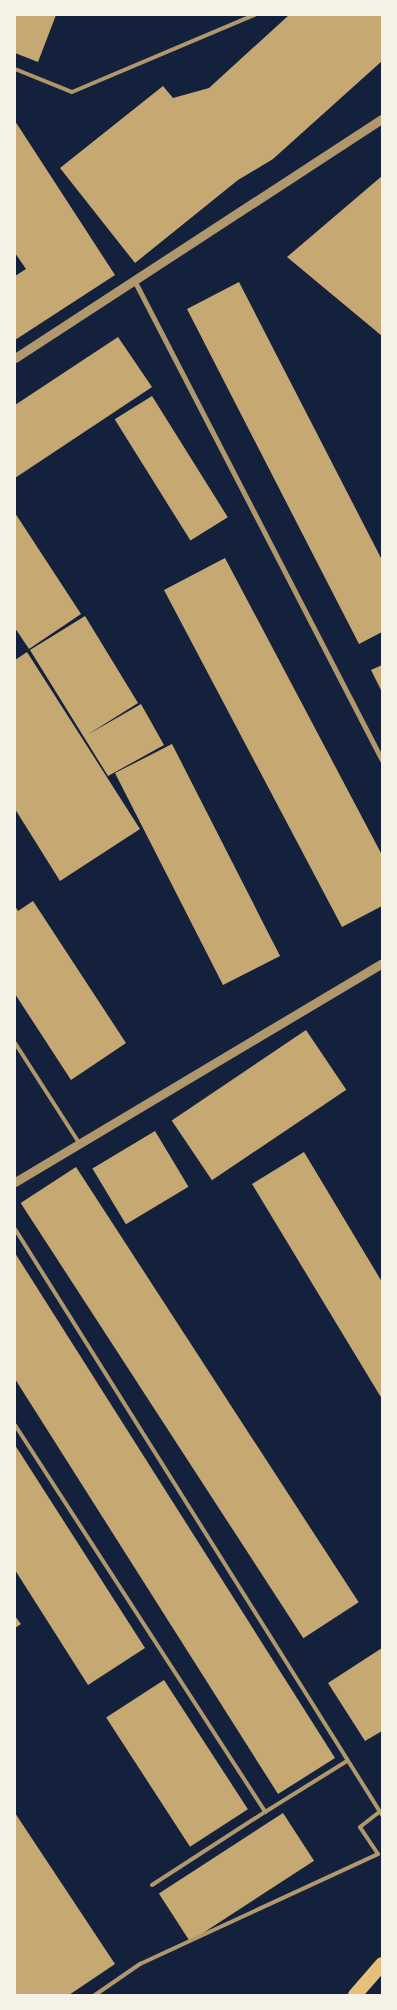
<!DOCTYPE html>
<style>
body{margin:0}
#map{position:relative;width:397px;height:2010px;overflow:hidden;background:#14213d;font-family:Quicksand,sans-serif}
div>[style]{position:absolute}
.building>*{inset:0;background:#c6a872;transform-origin:0 0}
.service>*{height:4px;margin:-2px;padding:0 2px;transform-origin:2px;border-radius:2px;background:#b1986c}
.minor>*{height:5px;margin:-2.5px;padding:0 2.5px;transform-origin:2.5px;border-radius:2.5px;background:#b1986c}
.tertiary>*{height:9px;margin:-4.5px;padding:0 4.5px;transform-origin:4.5px;border-radius:4.5px;background:#b1986c}
.trunk>*{height:14px;margin:-7px;padding:0 7px;transform-origin:7px;border-radius:7px;background:#e5c07b}
span{translate:-50% -50%;white-space:nowrap;text-align:center;line-height:1.15;-webkit-text-stroke:4px #f6f1e7;paint-order:stroke}
.frame{position:absolute;inset:0;border:16px solid #f6f1e7;pointer-events:none}
</style>
<div id="map">
<div class="building">
<i style="clip-path:polygon(15px 15px,56px 15px,38px 62px,15px 53px)"></i>
<i style="clip-path:polygon(289px 15px,382px 15px,382px 61px,273px 159px,238px 180px,135px 263px,60px 168px,163px 86px,173px 98px,209px 88px)"></i>
<i style="clip-path:polygon(15px 121px,115px 275px,15px 340px,15px 276px,26px 269px,15px 253px)"></i>
<i style="clip-path:polygon(382px 176px,382px 336px,287px 257px)"></i>
<i style="clip-path:polygon(239px 282px,382px 560px,382px 632px,359px 644px,187px 309px)"></i>
<i style="clip-path:polygon(118px 337px,152px 387px,15px 478px,15px 405px)"></i>
<i style="left:152px;top:396px;width:143px;height:44px;rotate:58deg"></i>
<i style="clip-path:polygon(15px 513px,81px 614px,29px 649px,15px 628px)"></i>
<i style="clip-path:polygon(225px 558px,382px 855px,382px 906px,342px 927px,164px 590px)"></i>
<i style="clip-path:polygon(85px 616px,138px 703px,87px 735px,141px 704px,164px 745px,108px 776px,30px 650px)"></i>
<i style="clip-path:polygon(27px 652px,140px 829px,60px 881px,15px 809px,15px 660px)"></i>
<i style="clip-path:polygon(382px 665px,382px 692px,371px 670px)"></i>
<i style="left:172px;top:744px;width:238px;height:64px;rotate:63deg"></i>
<i style="clip-path:polygon(33px 901px,126px 1043px,71px 1080px,15px 994px,15px 906px,18px 911px)"></i>
<i style="left:306px;top:1030px;width:72px;height:162px;rotate:56deg"></i>
<i style="left:155px;top:1131px;width:65px;height:73px;rotate:59deg"></i>
<i style="clip-path:polygon(304px 1152px,382px 1282px,382px 1399px,252px 1184px)"></i>
<i style="left:76px;top:1167px;width:519px;height:66px;rotate:57deg"></i>
<i style="clip-path:polygon(15px 1253px,335px 1758px,278px 1794px,15px 1379px)"></i>
<i style="clip-path:polygon(15px 1445px,145px 1648px,88px 1685px,15px 1570px)"></i>
<i style="clip-path:polygon(15px 1616px,21px 1624px,15px 1628px)"></i>
<i style="clip-path:polygon(382px 1648px,382px 1731px,365px 1741px,328px 1683px)"></i>
<i style="left:164px;top:1680px;width:154px;height:69px;rotate:57deg"></i>
<i style="clip-path:polygon(15px 1813px,115px 1964px,69px 1995px,15px 1995px)"></i>
<i style="left:283px;top:1813px;width:57px;height:148px;rotate:57deg"></i>
</div>
<div class="service">
<i style="left:15px;top:69px;width:61px;rotate:22deg"></i>
<i style="left:72px;top:92px;width:198px;rotate:-22.9deg"></i>
<i style="left:15px;top:1043px;width:117px;rotate:57.3deg"></i>
<i style="left:15px;top:1229px;width:691px;rotate:57.94deg"></i>
<i style="left:15px;top:1425px;width:461px;rotate:57.1deg"></i>
<i style="left:265px;top:1812px;width:97px;rotate:-31.9deg"></i>
<i style="left:152px;top:1885px;width:135px;rotate:-32.9deg"></i>
<i style="left:95px;top:1995px;width:55px;rotate:-34.6deg"></i>
<i style="left:140px;top:1964px;width:262px;rotate:-24.8deg"></i>
<i style="left:378px;top:1854px;width:32px;rotate:-124deg"></i>
<i style="left:360px;top:1827px;width:24px;rotate:-38deg"></i>
</div>
<div class="minor">
<i style="left:134px;top:280px;width:540px;rotate:62.68deg"></i>
</div>
<div class="tertiary">
<i style="left:15px;top:358px;width:438px;rotate:-33.1deg"></i>
<i style="left:15px;top:1182px;width:427px;rotate:-30.8deg"></i>
</div>
<div class="trunk">
<i style="left:355px;top:1995px;width:41px;rotate:-48.9deg"></i>
</div>
<div class="frame"></div>
</div>
